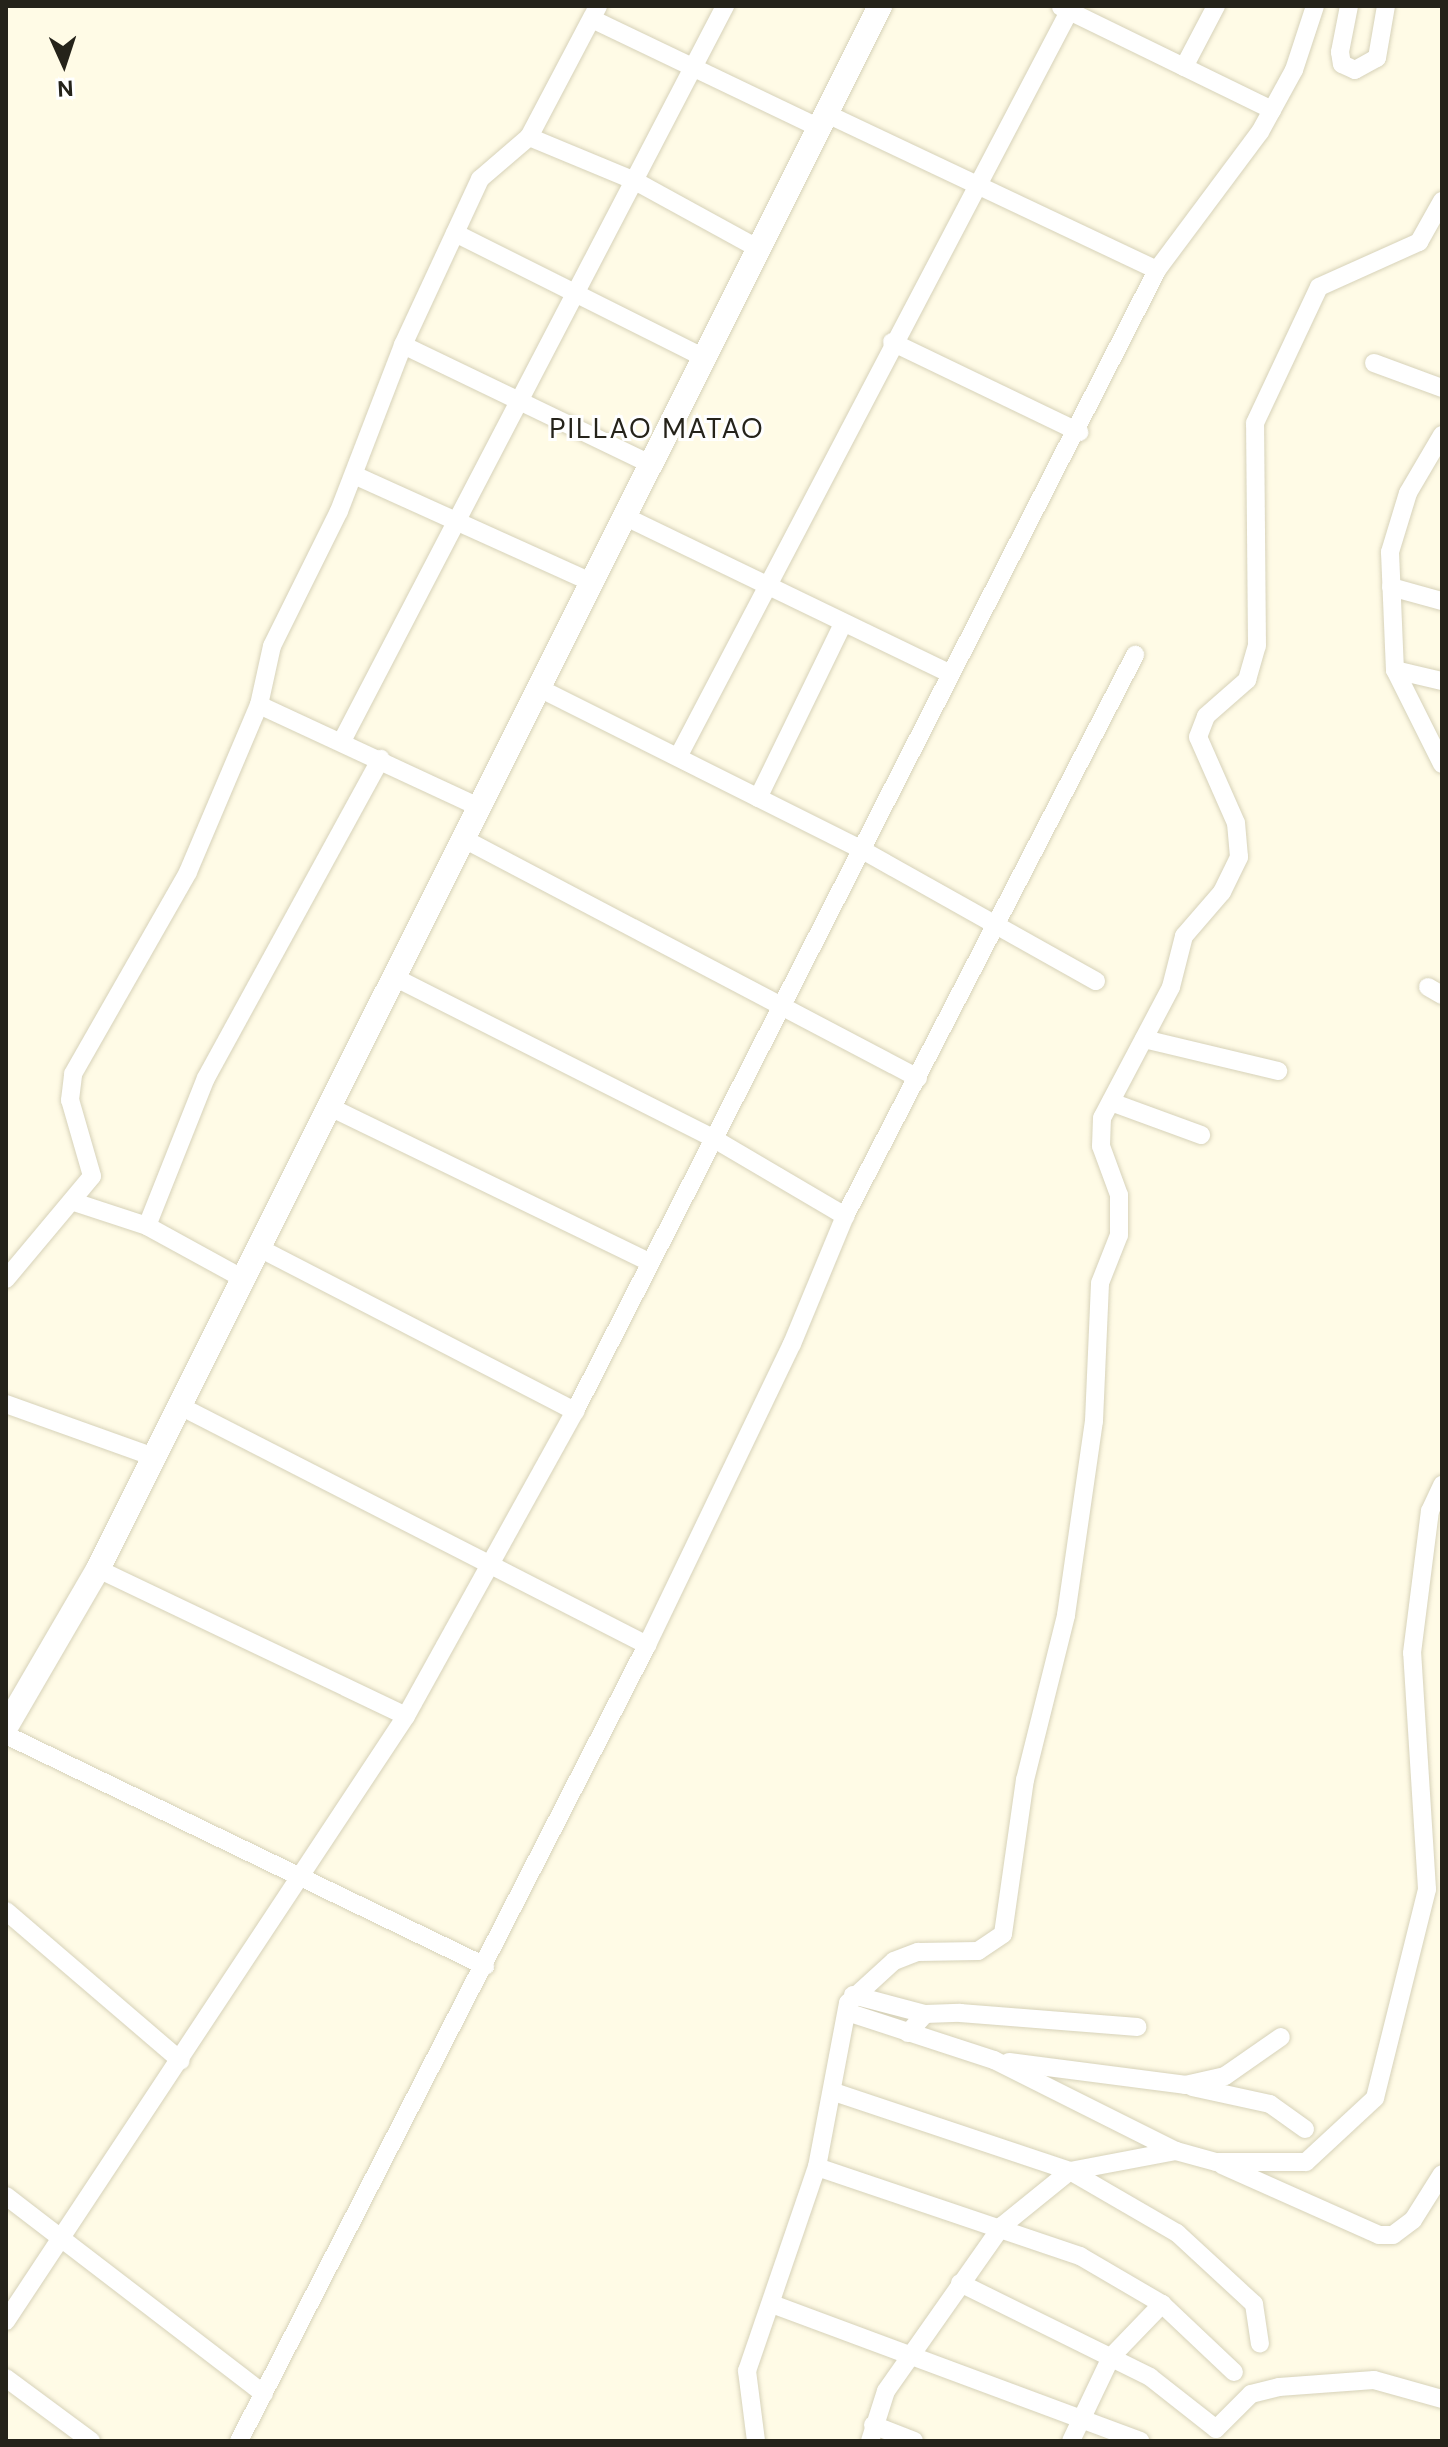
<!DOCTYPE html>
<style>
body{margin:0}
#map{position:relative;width:1448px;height:2447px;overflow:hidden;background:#fffbe6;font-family:"DM Sans",sans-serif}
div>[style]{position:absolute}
.roads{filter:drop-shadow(0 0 2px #d7d2b9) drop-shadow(0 0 2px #d7d2b9)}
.street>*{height:18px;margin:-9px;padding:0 9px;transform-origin:9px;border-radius:9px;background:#fff}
.secondary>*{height:24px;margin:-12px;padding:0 12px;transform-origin:12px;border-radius:12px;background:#fff}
span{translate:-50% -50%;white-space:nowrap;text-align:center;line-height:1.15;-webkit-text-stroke:6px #fff;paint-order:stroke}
.neighbourhood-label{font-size:28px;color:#25231a;letter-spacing:2px}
.frame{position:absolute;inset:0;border:8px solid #25231a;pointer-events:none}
.north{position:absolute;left:24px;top:24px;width:80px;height:80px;-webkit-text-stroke:6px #fff;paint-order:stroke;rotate:177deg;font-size:22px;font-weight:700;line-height:32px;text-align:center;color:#25231a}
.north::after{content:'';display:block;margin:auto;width:28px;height:36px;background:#25231a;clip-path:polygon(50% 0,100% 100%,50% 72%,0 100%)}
</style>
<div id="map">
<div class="roads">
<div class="street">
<i style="left:1349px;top:6px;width:47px;rotate:101.1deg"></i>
<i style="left:1340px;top:52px;width:12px;rotate:81deg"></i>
<i style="left:1342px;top:64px;width:14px;rotate:25deg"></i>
<i style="left:1355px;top:70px;width:25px;rotate:-29deg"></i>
<i style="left:1377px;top:58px;width:53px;rotate:-80.2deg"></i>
<i style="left:1061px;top:7px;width:235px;rotate:26deg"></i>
<i style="left:592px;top:19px;width:253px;rotate:25.6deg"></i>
<i style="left:1184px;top:67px;width:69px;rotate:-62.3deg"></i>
<i style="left:827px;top:114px;width:365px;rotate:25.3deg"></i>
<i style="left:529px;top:137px;width:115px;rotate:22.5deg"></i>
<i style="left:635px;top:181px;width:141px;rotate:28.7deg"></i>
<i style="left:455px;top:233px;width:277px;rotate:26.6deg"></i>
<i style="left:892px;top:342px;width:208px;rotate:25.7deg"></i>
<i style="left:403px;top:345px;width:274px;rotate:25.7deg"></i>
<i style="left:1374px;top:363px;width:72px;rotate:20.2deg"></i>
<i style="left:1442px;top:435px;width:67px;rotate:120.4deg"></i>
<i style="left:1408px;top:493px;width:62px;rotate:107deg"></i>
<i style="left:1390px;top:552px;width:118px;rotate:87.6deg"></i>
<i style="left:1395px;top:670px;width:105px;rotate:63.4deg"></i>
<i style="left:354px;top:475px;width:260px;rotate:24.3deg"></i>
<i style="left:626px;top:517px;width:359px;rotate:25.8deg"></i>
<i style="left:1391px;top:587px;width:53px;rotate:15.4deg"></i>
<i style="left:1395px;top:670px;width:48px;rotate:13.2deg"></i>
<i style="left:541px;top:689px;width:353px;rotate:26.6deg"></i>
<i style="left:857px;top:847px;width:274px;rotate:29.3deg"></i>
<i style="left:259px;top:705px;width:60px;rotate:-77.6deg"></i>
<i style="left:272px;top:646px;width:151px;rotate:-63.6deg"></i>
<i style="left:339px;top:511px;width:178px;rotate:-68.9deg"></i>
<i style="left:403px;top:345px;width:183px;rotate:-65.1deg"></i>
<i style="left:480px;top:179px;width:65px;rotate:-40.6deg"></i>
<i style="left:529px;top:137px;width:148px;rotate:-62.2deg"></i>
<i style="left:343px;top:739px;width:827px;rotate:-62.47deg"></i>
<i style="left:678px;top:757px;width:848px;rotate:-62.32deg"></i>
<i style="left:758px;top:798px;width:194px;rotate:-64deg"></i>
<i style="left:464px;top:839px;width:513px;rotate:27.76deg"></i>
<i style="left:394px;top:977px;width:355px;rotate:26.8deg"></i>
<i style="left:711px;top:1137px;width:156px;rotate:30.5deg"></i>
<i style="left:1428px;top:987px;width:16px;rotate:30deg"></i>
<i style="left:1144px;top:1039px;width:138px;rotate:13.4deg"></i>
<i style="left:1111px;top:1102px;width:96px;rotate:20.1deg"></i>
<i style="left:330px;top:1107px;width:355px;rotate:25.9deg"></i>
<i style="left:74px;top:1202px;width:77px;rotate:18.2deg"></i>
<i style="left:147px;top:1226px;width:111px;rotate:28.7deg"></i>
<i style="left:147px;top:1226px;width:159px;rotate:-68.3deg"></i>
<i style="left:206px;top:1078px;width:364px;rotate:-61.3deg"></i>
<i style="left:259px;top:1248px;width:356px;rotate:27.3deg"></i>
<i style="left:6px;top:1279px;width:134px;rotate:-50.1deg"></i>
<i style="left:92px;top:1176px;width:79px;rotate:-106.1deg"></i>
<i style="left:70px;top:1100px;width:26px;rotate:-83deg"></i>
<i style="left:73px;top:1074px;width:232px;rotate:-60.3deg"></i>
<i style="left:188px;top:872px;width:181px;rotate:-67deg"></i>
<i style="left:259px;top:705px;width:245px;rotate:24.9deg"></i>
<i style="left:6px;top:1404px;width:157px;rotate:19.7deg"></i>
<i style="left:180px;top:1406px;width:525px;rotate:27.1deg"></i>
<i style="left:98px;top:1569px;width:341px;rotate:25.5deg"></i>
<i style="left:6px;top:1735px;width:532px;rotate:25.75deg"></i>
<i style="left:6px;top:1911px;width:230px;rotate:40.6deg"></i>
<i style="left:853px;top:1995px;width:74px;rotate:14.8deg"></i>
<i style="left:847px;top:2012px;width:155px;rotate:18.1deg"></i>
<i style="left:994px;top:2060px;width:203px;rotate:26.6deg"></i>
<i style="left:908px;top:2033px;width:25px;rotate:-48deg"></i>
<i style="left:925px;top:2014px;width:35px;rotate:-2deg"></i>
<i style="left:960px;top:2013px;width:178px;rotate:4.5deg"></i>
<i style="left:1009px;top:2062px;width:177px;rotate:7.4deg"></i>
<i style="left:1185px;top:2085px;width:41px;rotate:-12.7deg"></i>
<i style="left:1225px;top:2076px;width:68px;rotate:-34.9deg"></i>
<i style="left:1192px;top:2087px;width:80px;rotate:12.3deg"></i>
<i style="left:1270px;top:2104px;width:43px;rotate:35.5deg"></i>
<i style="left:834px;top:2092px;width:249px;rotate:18.5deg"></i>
<i style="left:1070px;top:2171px;width:124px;rotate:30.1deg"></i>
<i style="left:1177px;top:2233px;width:105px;rotate:42.7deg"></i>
<i style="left:1254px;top:2304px;width:40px;rotate:81.5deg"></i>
<i style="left:1222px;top:2165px;width:172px;rotate:24deg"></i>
<i style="left:1379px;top:2235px;width:14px"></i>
<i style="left:1393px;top:2235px;width:25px;rotate:-37deg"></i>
<i style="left:1413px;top:2220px;width:54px;rotate:-57.8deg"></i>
<i style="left:817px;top:2167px;width:278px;rotate:18.7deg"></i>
<i style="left:1080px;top:2256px;width:95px;rotate:30.3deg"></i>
<i style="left:1162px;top:2304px;width:99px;rotate:43.4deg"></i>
<i style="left:6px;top:2196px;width:325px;rotate:37.5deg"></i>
<i style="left:960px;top:2283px;width:212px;rotate:26.3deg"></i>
<i style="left:1150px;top:2377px;width:84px;rotate:38.2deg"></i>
<i style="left:1216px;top:2429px;width:49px;rotate:-45deg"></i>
<i style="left:1251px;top:2394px;width:29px;rotate:-14deg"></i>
<i style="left:1279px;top:2387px;width:95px;rotate:-4.2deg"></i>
<i style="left:1374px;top:2380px;width:71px;rotate:15.6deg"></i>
<i style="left:772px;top:2304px;width:393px;rotate:20.4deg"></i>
<i style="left:6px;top:2321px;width:725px;rotate:-56.53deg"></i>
<i style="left:406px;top:1716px;width:349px;rotate:-61deg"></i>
<i style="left:575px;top:1411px;width:1281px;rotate:-62.97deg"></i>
<i style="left:1157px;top:270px;width:172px;rotate:-53.3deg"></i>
<i style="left:1260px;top:132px;width:71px;rotate:-61.3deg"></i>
<i style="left:1294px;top:70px;width:67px;rotate:-71.8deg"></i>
<i style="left:6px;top:2378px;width:106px;rotate:36.5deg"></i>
<i style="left:873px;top:2425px;width:44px;rotate:21.3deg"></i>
<i style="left:239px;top:2441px;width:894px;rotate:-62.86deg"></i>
<i style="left:647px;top:1645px;width:334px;rotate:-64.3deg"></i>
<i style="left:792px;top:1344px;width:139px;rotate:-67.5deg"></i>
<i style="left:845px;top:1216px;width:632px;rotate:-62.66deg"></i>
<i style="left:756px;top:2441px;width:71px;rotate:-97.3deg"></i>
<i style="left:747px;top:2371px;width:216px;rotate:-71.1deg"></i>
<i style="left:817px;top:2167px;width:167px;rotate:-79.3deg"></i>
<i style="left:848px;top:2003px;width:62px;rotate:-42.4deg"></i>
<i style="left:894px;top:1961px;width:26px;rotate:-21deg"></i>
<i style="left:918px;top:1952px;width:60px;rotate:-1deg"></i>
<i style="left:978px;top:1951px;width:30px;rotate:-34deg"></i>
<i style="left:1003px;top:1934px;width:156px;rotate:-81.9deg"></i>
<i style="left:1025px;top:1780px;width:170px;rotate:-76deg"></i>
<i style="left:1066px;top:1615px;width:196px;rotate:-81.8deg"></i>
<i style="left:1094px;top:1421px;width:138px;rotate:-87.5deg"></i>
<i style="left:1100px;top:1283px;width:52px;rotate:-68.4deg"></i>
<i style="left:1119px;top:1235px;width:40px;rotate:-90deg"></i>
<i style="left:1119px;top:1195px;width:52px;rotate:-110.2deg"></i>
<i style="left:1101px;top:1146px;width:28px;rotate:-88deg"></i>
<i style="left:1102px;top:1118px;width:148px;rotate:-62.2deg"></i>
<i style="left:1171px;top:987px;width:53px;rotate:-75.7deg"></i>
<i style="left:1184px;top:936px;width:58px;rotate:-49.2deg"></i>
<i style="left:1222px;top:892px;width:39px;rotate:-64deg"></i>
<i style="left:1239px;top:857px;width:34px;rotate:-95deg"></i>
<i style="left:1236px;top:823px;width:94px;rotate:-113.8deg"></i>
<i style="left:1198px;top:737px;width:22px;rotate:-69deg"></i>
<i style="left:1206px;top:716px;width:55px;rotate:-41.3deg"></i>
<i style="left:1247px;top:680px;width:35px;rotate:-74deg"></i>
<i style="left:1257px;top:646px;width:223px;rotate:-90.5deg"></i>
<i style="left:1255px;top:423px;width:150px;rotate:-64.8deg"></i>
<i style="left:1319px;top:287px;width:110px;rotate:-24.2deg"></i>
<i style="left:1419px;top:242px;width:47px;rotate:-60.7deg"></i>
<i style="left:870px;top:2441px;width:52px;rotate:-72.3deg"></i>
<i style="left:886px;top:2391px;width:202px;rotate:-54.9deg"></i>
<i style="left:1002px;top:2226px;width:87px;rotate:-39deg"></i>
<i style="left:1070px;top:2171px;width:108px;rotate:-10.7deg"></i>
<i style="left:1176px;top:2151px;width:41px;rotate:15.4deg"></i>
<i style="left:1216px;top:2162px;width:90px"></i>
<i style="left:1306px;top:2162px;width:94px;rotate:-42.8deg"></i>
<i style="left:1375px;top:2098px;width:215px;rotate:-76deg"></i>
<i style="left:1427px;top:1889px;width:236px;rotate:-93.6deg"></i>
<i style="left:1412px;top:1653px;width:143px;rotate:-82.8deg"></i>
<i style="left:1430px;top:1511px;width:29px;rotate:-65deg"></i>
<i style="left:1071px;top:2441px;width:93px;rotate:-64.5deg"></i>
<i style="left:1111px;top:2357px;width:74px;rotate:-46.1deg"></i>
</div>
<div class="secondary">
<i style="left:6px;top:1727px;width:183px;rotate:-59.8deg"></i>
<i style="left:98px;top:1569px;width:1748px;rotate:-63.42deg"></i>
</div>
</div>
<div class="neighbourhood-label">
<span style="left:657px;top:429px">PILLAO MATAO</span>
</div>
<div class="frame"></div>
<div class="north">N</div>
</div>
